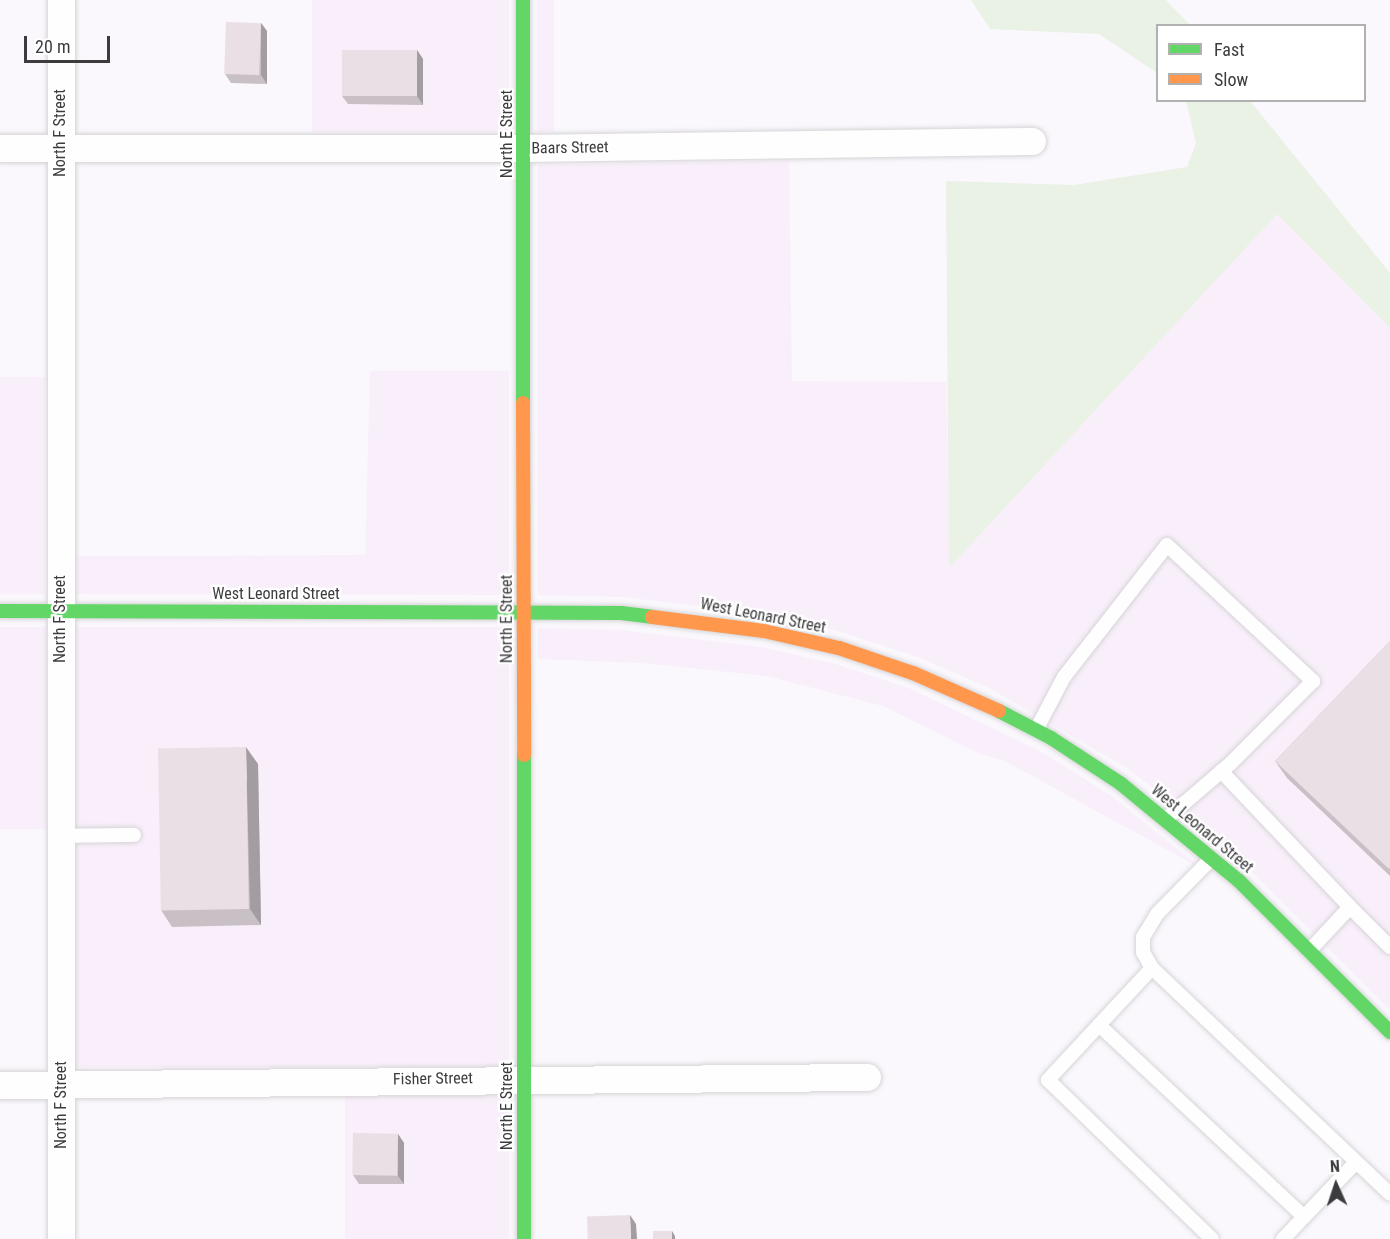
<!DOCTYPE html>
<style>
body{margin:0}
#map{position:relative;width:1390px;height:1239px;overflow:hidden;background:#faf8fc;font-family:"Roboto Condensed",sans-serif}
div>[style]{position:absolute}
.commercial>*{inset:0;background:#f9effb;transform-origin:0 0}
.green>*{inset:0;background:#eaf1e5}
.roads{filter:drop-shadow(0 0 2px #d6d4d7) drop-shadow(0 0 2px #d6d4d7)}
.lane>*{height:14px;margin:-7px;padding:0 7px;transform-origin:7px;border-radius:7px;background:#fefeff}
.street>*{height:27px;margin:-13.5px;padding:0 13.5px;transform-origin:13.5px;border-radius:13.5px;background:#fefeff}
.fast>*{height:14px;margin:-7px;padding:0 7px;transform-origin:7px;border-radius:7px;background:#63d668}
.slow>*{height:14px;margin:-7px;padding:0 7px;transform-origin:7px;border-radius:7px;background:#ff974d}
.wall>*{inset:0;background:#c8c0c5}
.shaded-wall>*{inset:0;background:#a39ca0}
.building>*{inset:0;background:#e9dfe5;transform-origin:0 0}
span{translate:-50% -50%;white-space:nowrap;text-align:center;line-height:1.15;-webkit-text-stroke:4.5px #fff;paint-order:stroke}
.street-label{font-size:16px;color:#3c3b3e}
.legend{position:absolute;left:1156px;top:24px;width:210px;height:78px;box-sizing:border-box;background:#fff;border:2px solid #b1b1b2;margin:0;padding:8px 10px;list-style:none;font-size:18px;color:#3c3b3e}
.legend li{display:flex;align-items:center;gap:12px;height:30px}
.legend b{width:30px;border:2px solid #b1b1b2}
.north{position:absolute;left:1306px;top:1155px;width:60px;height:60px;-webkit-text-stroke:4px #fff;paint-order:stroke;rotate:357deg;font-size:16px;font-weight:700;line-height:24px;text-align:center;color:#3c3b3e}
.north::after{content:'';display:block;margin:auto;width:21px;height:27px;background:#3c3b3e;clip-path:polygon(50% 0,100% 100%,50% 72%,0 100%)}
.scale{position:absolute;left:24px;top:36px;width:86px;height:27px;box-sizing:border-box;border:3px solid #3c3b3e;border-top:0;padding-left:8px;font-size:18px;line-height:21px;white-space:nowrap;color:#3c3b3e;-webkit-text-stroke:4px #fff;paint-order:stroke}
</style>
<div id="map">
<div class="commercial">
<i style="left:312px;top:0;width:197px;height:132px"></i>
<i style="left:537px;top:0;width:17px;height:132px"></i>
<i style="clip-path:polygon(789px 161px,792px 381px,946px 382px,950px 567px,1277px 213px,1390px 328px,1390px 1010px,1248px 868px,1186px 813px,1128px 769px,989px 688px,918px 657px,841px 632px,766px 614px,621px 597px,538px 595px,538px 165px)"></i>
<i style="clip-path:polygon(370px 371px,509px 371px,509px 595px,75px 594px,75px 556px,365px 555px)"></i>
<i style="left:0;top:377px;width:45px;height:217px"></i>
<i style="left:0;top:627px;width:46px;height:202px"></i>
<i style="left:75px;top:627px;width:434px;height:440px"></i>
<i style="clip-path:polygon(538px 628px,621px 630px,762px 647px,836px 664px,909px 688px,1044px 753px,1113px 797px,1202px 869px,1005px 761px,980px 754px,883px 706px,766px 676px,641px 663px,538px 659px)"></i>
<i style="left:509px;top:1094px;width:145px;height:164px;rotate:90deg"></i>
</div>
<div class="green">
<i style="clip-path:polygon(971px 0,1166px 0,1190px 25px,1158px 26px,1157px 73px,1099px 34px,990px 29px)"></i>
<i style="clip-path:polygon(1186px 101px,1250px 101px,1390px 273px,1390px 328px,1277px 214px,949px 568px,946px 181px,1074px 185px,1187px 167px,1196px 143px)"></i>
</div>
<div class="roads">
<div class="lane">
<i style="left:1036px;top:730px;width:60px;rotate:-62.2deg"></i>
<i style="left:1064px;top:677px;width:167px;rotate:-52deg"></i>
<i style="left:1167px;top:545px;width:200px;rotate:43deg"></i>
<i style="left:1313px;top:681px;width:116px;rotate:135deg"></i>
<i style="left:1231px;top:763px;width:84px;rotate:139.3deg"></i>
<i style="left:1221px;top:771px;width:187px;rotate:46.5deg"></i>
<i style="left:60px;top:836px;width:74px;rotate:-0.8deg"></i>
<i style="left:1211px;top:859px;width:77px;rotate:134.5deg"></i>
<i style="left:1157px;top:914px;width:27px;rotate:121deg"></i>
<i style="left:1143px;top:937px;width:15px;rotate:90deg"></i>
<i style="left:1143px;top:952px;width:18px;rotate:61deg"></i>
<i style="left:1152px;top:968px;width:328px;rotate:43.5deg"></i>
<i style="left:1309px;top:951px;width:60px;rotate:-47deg"></i>
<i style="left:1350px;top:907px;width:57px;rotate:45deg"></i>
<i style="left:1152px;top:968px;width:153px;rotate:132.9deg"></i>
<i style="left:1048px;top:1080px;width:228px;rotate:44.1deg"></i>
<i style="left:1099px;top:1025px;width:281px;rotate:43.1deg"></i>
<i style="left:1283px;top:1239px;width:106px;rotate:-46.5deg"></i>
</div>
<div class="street">
<i style="left:61px;top:0;width:1239px;rotate:90deg"></i>
<i style="left:0;top:148px;width:523px"></i>
<i style="left:523px;top:148px;width:509px;rotate:-0.79deg"></i>
<i style="left:0;top:1085px;width:867px;rotate:-0.53deg"></i>
</div>
<div class="fast">
<i style="left:523px;top:0;width:403px;rotate:90deg"></i>
<i style="left:0;top:611px;width:621px;rotate:0.18deg"></i>
<i style="left:621px;top:613px;width:31px;rotate:7deg"></i>
<i style="left:999px;top:711px;width:59px;rotate:27.4deg"></i>
<i style="left:1051px;top:738px;width:82px;rotate:33.1deg"></i>
<i style="left:1120px;top:783px;width:154px;rotate:39.5deg"></i>
<i style="left:1239px;top:881px;width:214px;rotate:45deg"></i>
<i style="left:524px;top:755px;width:484px;rotate:90deg"></i>
</div>
<div class="slow">
<i style="left:523px;top:403px;width:352px;rotate:89.8deg"></i>
<i style="left:652px;top:617px;width:113px;rotate:7.1deg"></i>
<i style="left:764px;top:631px;width:77px;rotate:12.8deg"></i>
<i style="left:839px;top:648px;width:78px;rotate:18.7deg"></i>
<i style="left:913px;top:673px;width:94px;rotate:23.8deg"></i>
</div>
</div>
<div class="wall">
<i style="clip-path:polygon(261px 23px,267px 31px,267px 84px,231px 83px,225px 74px)"></i>
<i style="clip-path:polygon(417px 50px,423px 59px,423px 105px,348px 104px,342px 96px)"></i>
<i style="clip-path:polygon(1390px 641px,1390px 876px,1287px 778px,1275px 761px)"></i>
<i style="clip-path:polygon(258px 764px,261px 925px,172px 927px,161px 910px)"></i>
<i style="clip-path:polygon(398px 1134px,404px 1143px,404px 1184px,359px 1184px,353px 1175px)"></i>
</div>
<div class="shaded-wall">
<i style="clip-path:polygon(261px 23px,267px 31px,267px 84px,261px 75px)"></i>
<i style="clip-path:polygon(417px 50px,423px 59px,423px 105px,417px 96px)"></i>
<i style="clip-path:polygon(246px 747px,258px 764px,261px 925px,250px 909px)"></i>
<i style="clip-path:polygon(398px 1134px,404px 1143px,404px 1184px,398px 1176px)"></i>
<i style="clip-path:polygon(630px 1215px,636px 1224px,637px 1239px,631px 1239px)"></i>
<i style="clip-path:polygon(672px 1231px,675px 1236px,675px 1239px,672px 1239px)"></i>
</div>
<div class="building">
<i style="left:226px;top:22px;width:35px;height:52px;rotate:2deg"></i>
<i style="left:342px;top:50px;width:75px;height:46px"></i>
<i style="clip-path:polygon(1390px 641px,1390px 867px,1389px 869px,1275px 761px)"></i>
<i style="left:246px;top:747px;width:162px;height:88px;rotate:89deg"></i>
<i style="left:353px;top:1133px;width:45px;height:42px;rotate:1deg"></i>
<i style="left:630px;top:1215px;width:24px;height:43px;rotate:88deg"></i>
<i style="left:653px;top:1231px;width:19px;height:8px"></i>
</div>
<div class="street-label">
<span style="left:60px;top:133px;rotate:-90deg">North F Street</span>
<span style="left:507px;top:134px;rotate:-90deg">North E Street</span>
<span style="left:570px;top:148px;rotate:-1deg">Baars Street</span>
<span style="left:276px;top:594px">West Leonard Street</span>
<span style="left:763px;top:616px;rotate:11deg">West Leonard Street</span>
<span style="left:60px;top:619px;rotate:-90deg">North F Street</span>
<span style="left:507px;top:619px;rotate:-90deg">North E Street</span>
<span style="left:1202px;top:829px;rotate:40deg">West Leonard Street</span>
<span style="left:433px;top:1079px;rotate:-1deg">Fisher Street</span>
<span style="left:61px;top:1105px;rotate:-90deg">North F Street</span>
<span style="left:507px;top:1106px;rotate:-90deg">North E Street</span>
</div>
<ul class="legend">
<li><b style="height:8px;background:#63d668"></b>Fast</li>
<li><b style="height:8px;background:#ff974d"></b>Slow</li>
</ul>
<div class="north">N</div>
<div class="scale">20 m</div>
</div>
